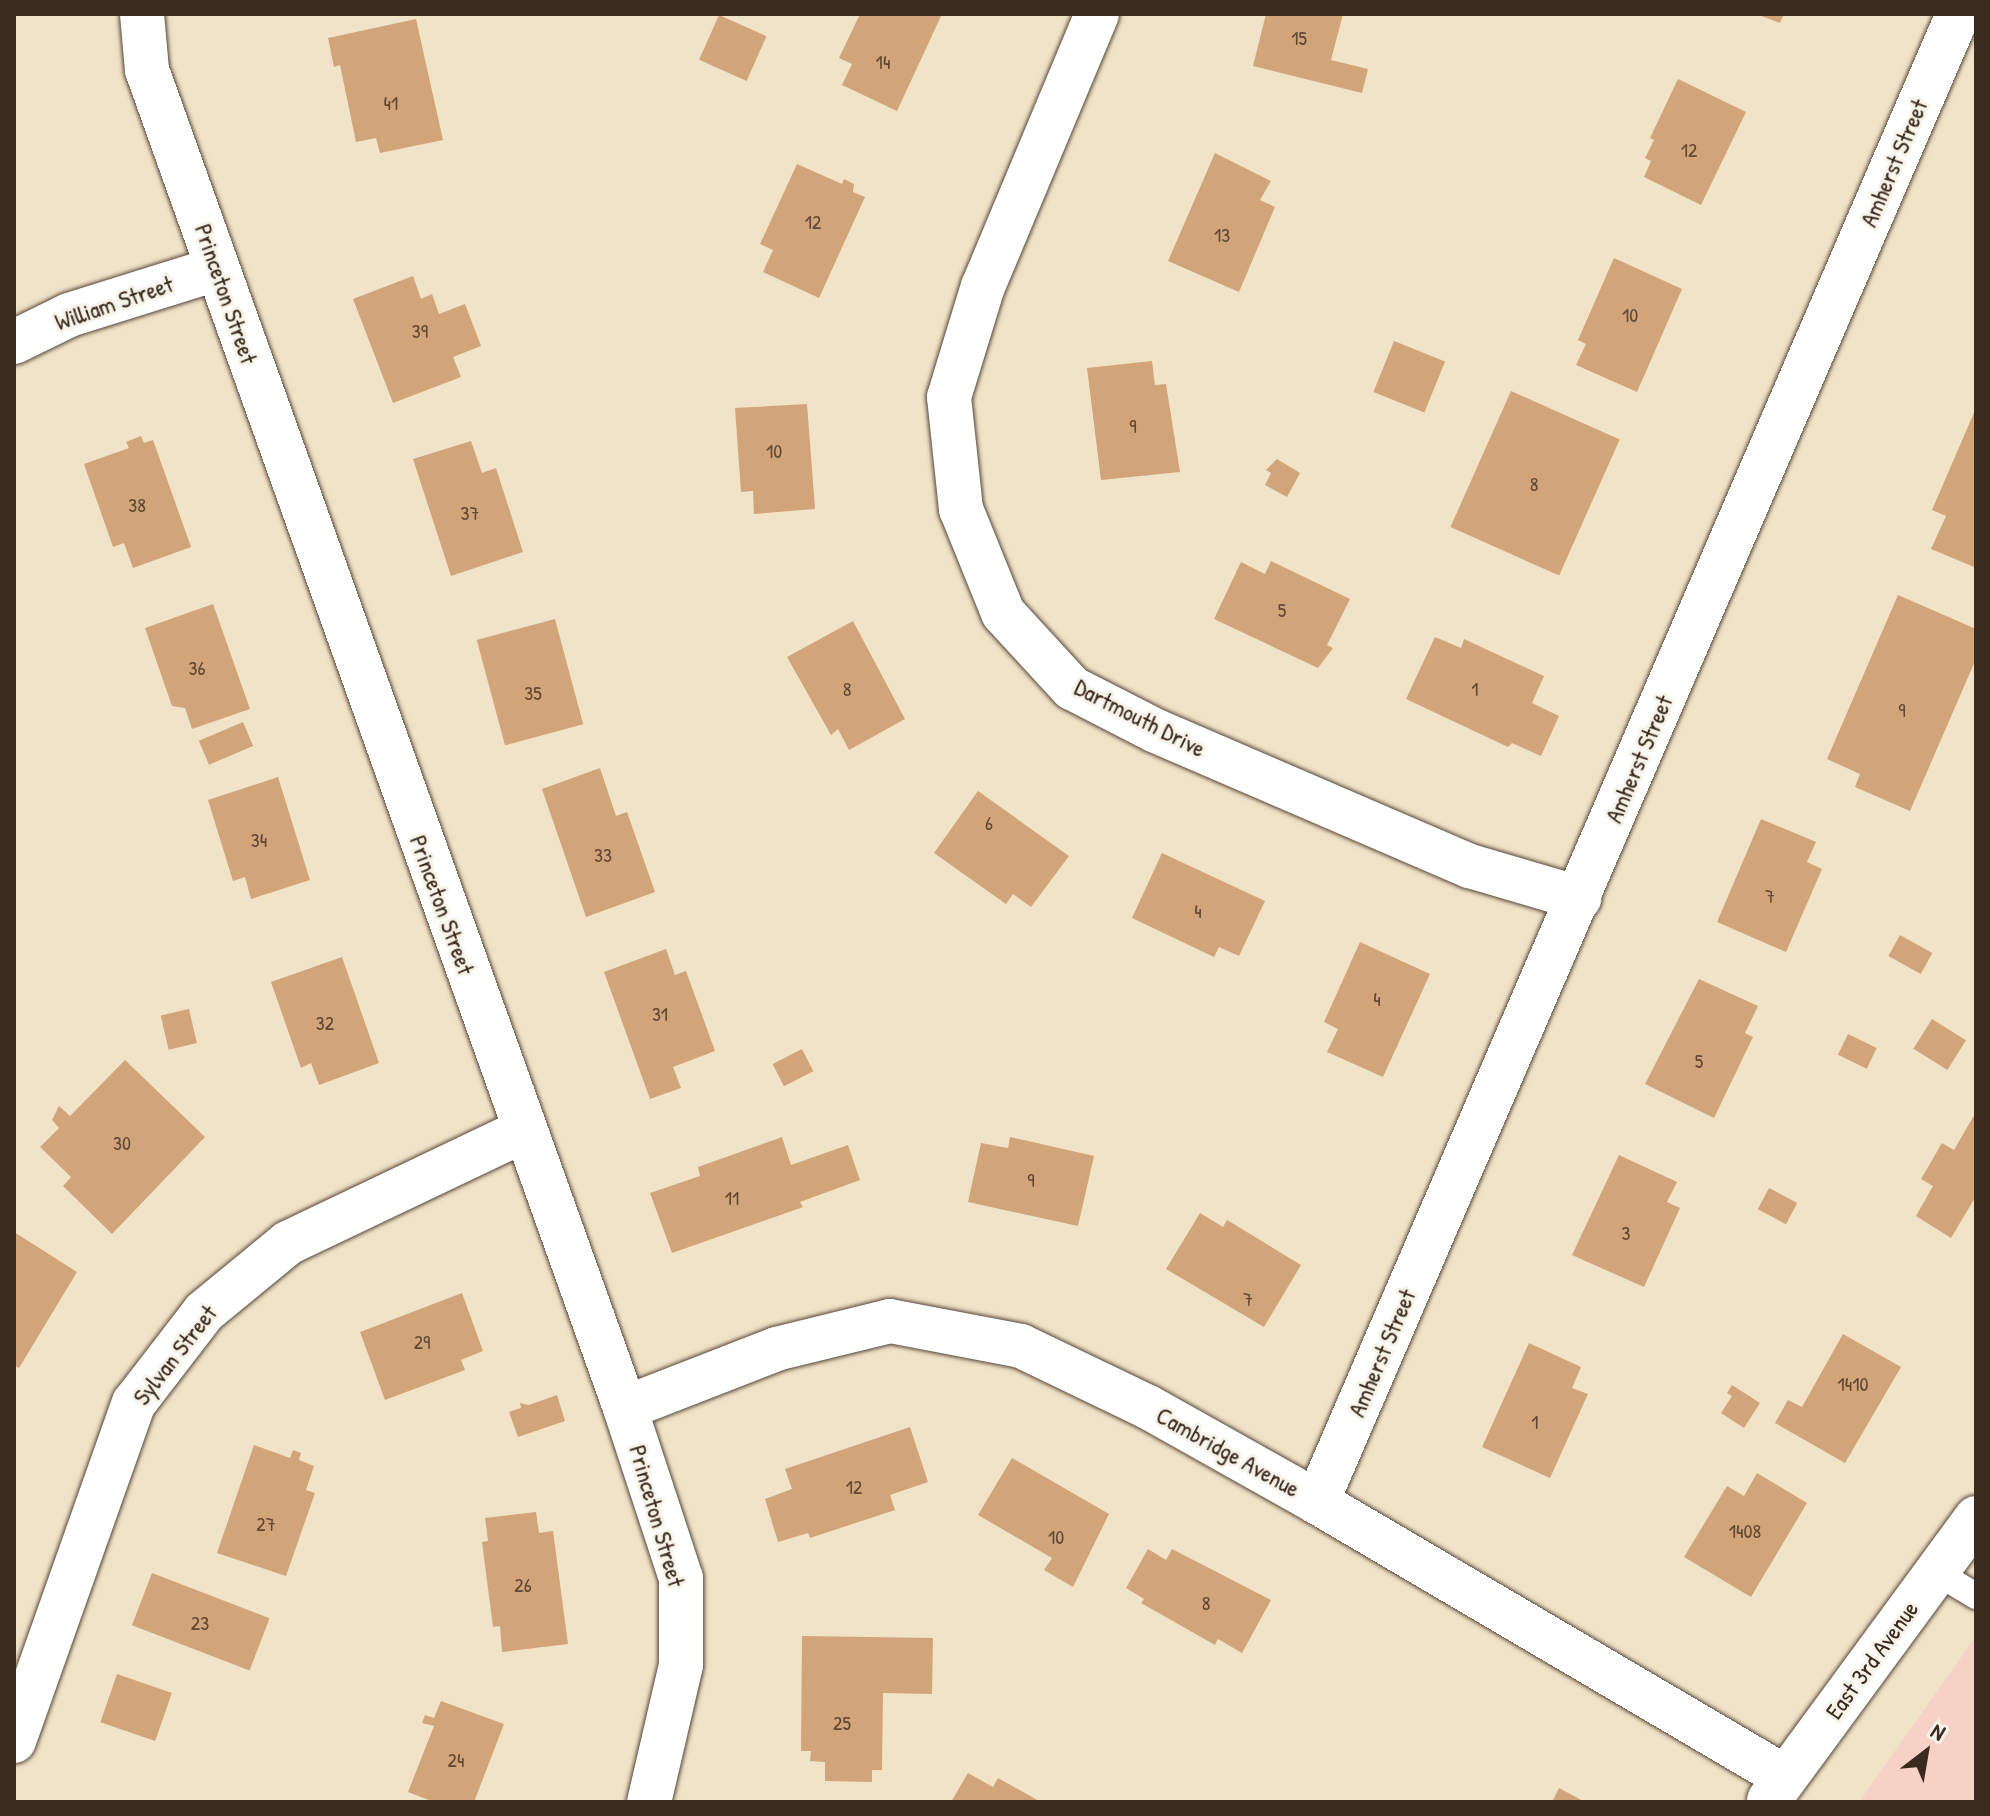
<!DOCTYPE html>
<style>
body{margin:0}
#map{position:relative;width:1990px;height:1816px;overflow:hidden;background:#f1e3c8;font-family:"Patrick Hand",sans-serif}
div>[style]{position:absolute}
.built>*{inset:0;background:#f7d1c6}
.building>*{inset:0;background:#d2a47a;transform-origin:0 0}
.roads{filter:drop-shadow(0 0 2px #564638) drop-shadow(0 0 2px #564638)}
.lane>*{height:26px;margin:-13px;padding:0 13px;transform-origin:13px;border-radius:13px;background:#fff}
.street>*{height:44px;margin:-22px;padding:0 22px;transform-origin:22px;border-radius:22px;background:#fff}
span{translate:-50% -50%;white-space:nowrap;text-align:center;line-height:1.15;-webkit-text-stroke:6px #f7f3e8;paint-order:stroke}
.number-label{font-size:20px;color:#614835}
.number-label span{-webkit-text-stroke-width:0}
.street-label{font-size:24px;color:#3b2a1e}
.frame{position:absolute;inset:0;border:16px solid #3b2a1e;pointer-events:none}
.north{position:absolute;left:1886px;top:1712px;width:80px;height:80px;-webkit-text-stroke:6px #f7f3e8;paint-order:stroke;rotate:31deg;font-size:22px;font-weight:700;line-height:32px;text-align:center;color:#3b2a1e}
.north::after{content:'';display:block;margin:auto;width:28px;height:36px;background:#3b2a1e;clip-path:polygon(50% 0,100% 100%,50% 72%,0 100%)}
</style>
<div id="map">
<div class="built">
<i style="clip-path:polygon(1976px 1636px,1976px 1802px,1859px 1802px)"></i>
</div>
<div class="building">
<i style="clip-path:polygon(860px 14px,942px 14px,897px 111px,842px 85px,852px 64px,839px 58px)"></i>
<i style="clip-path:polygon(1266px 14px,1343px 14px,1331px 60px,1368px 69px,1362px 93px,1253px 66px)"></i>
<i style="clip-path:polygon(1756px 14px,1784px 14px,1780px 23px)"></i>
<i style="left:719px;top:15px;width:52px;height:49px;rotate:24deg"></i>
<i style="clip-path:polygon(416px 19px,443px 140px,380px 153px,376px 138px,356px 142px,340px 65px,334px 67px,328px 38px)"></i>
<i style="clip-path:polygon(1678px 79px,1746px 112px,1701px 205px,1644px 177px,1651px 161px,1645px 158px,1654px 140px,1650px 138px)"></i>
<i style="clip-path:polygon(1215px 153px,1271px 181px,1260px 200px,1275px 207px,1239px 292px,1168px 261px)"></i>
<i style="clip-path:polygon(797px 164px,842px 184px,844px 179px,854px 184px,853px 192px,865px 197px,819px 298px,763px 272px,773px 250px,760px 244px)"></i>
<i style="clip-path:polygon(1614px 258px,1682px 289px,1637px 392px,1576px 365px,1586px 344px,1578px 340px)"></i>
<i style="clip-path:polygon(413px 276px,421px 299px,432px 294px,439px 314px,465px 304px,481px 346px,453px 357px,461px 377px,393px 403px,353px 299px)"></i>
<i style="left:1394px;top:341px;width:55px;height:55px;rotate:22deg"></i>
<i style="clip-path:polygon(1152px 361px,1155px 385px,1166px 384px,1180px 472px,1101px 480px,1087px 368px)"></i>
<i style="left:1511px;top:391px;width:119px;height:149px;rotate:24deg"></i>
<i style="clip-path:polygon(807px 404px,815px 509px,754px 514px,753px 491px,741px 492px,735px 408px)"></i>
<i style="clip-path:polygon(1976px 408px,1976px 563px,1974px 567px,1931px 549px,1946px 516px,1932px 510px)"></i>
<i style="clip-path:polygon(141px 436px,144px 443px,153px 440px,191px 547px,133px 568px,124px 543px,113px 547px,84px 464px,129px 448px,126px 442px)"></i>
<i style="clip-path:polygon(471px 441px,482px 473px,496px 468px,523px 552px,451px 576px,413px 459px)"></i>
<i style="clip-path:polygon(1277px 459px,1300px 473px,1287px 497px,1265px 485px,1271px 473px,1266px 470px)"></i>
<i style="clip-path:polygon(1271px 561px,1350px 599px,1327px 645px,1333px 648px,1318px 668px,1214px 619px,1241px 562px,1265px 574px)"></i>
<i style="clip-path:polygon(1898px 595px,1976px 629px,1976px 659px,1910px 811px,1855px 787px,1860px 774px,1827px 759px)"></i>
<i style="clip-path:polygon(213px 604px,250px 709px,192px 729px,185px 708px,172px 706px,145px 628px)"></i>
<i style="left:555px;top:619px;width:109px;height:81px;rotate:75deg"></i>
<i style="clip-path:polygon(853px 621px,905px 719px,849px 750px,838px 729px,831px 735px,787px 657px)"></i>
<i style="clip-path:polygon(1435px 637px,1461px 648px,1464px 639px,1544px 676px,1532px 703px,1559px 716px,1541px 756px,1512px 743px,1508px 747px,1406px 699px)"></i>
<i style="left:243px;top:722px;width:26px;height:48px;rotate:67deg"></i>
<i style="clip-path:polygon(600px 768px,616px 816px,627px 812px,655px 892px,586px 917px,542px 789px)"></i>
<i style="clip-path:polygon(278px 777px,310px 880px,251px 899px,245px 877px,233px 881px,208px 800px)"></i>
<i style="clip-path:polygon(978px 791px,1069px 856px,1031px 907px,1013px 894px,1006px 904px,934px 853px)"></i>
<i style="clip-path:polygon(1761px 819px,1816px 842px,1807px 862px,1822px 869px,1786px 952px,1717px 922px)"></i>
<i style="clip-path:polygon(1162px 853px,1265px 901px,1239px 956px,1219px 947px,1214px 957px,1132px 918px)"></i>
<i style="left:1900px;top:935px;width:37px;height:24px;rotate:29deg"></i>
<i style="clip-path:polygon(1360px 942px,1430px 974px,1383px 1077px,1327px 1052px,1338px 1029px,1324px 1022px)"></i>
<i style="clip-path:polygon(666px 949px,675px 975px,686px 971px,715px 1051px,673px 1067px,681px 1088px,650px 1099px,604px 972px)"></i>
<i style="clip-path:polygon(342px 957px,379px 1063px,319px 1085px,311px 1063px,301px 1068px,271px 982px)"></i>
<i style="clip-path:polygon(1699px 979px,1758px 1006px,1745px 1033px,1753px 1037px,1714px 1118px,1645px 1084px)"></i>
<i style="left:189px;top:1009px;width:35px;height:29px;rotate:77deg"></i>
<i style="left:1932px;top:1019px;width:40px;height:35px;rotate:32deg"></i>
<i style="left:1848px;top:1034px;width:32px;height:23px;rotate:26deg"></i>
<i style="left:802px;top:1049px;width:25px;height:33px;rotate:63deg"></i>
<i style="clip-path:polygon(125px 1060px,205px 1137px,112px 1234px,63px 1186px,71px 1177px,40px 1147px,59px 1128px,52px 1120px,59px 1106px,70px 1116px)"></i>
<i style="clip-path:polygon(1976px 1112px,1976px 1196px,1951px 1238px,1916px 1216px,1933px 1186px,1921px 1179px,1942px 1143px,1954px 1150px)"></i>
<i style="clip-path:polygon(782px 1137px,791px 1165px,848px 1145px,860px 1180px,800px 1202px,803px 1207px,672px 1253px,650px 1193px,700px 1176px,698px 1167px)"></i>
<i style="clip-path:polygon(1010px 1137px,1094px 1156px,1078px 1226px,968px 1202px,981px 1143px,1008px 1148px)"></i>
<i style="clip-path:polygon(1619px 1155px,1677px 1182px,1667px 1202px,1680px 1208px,1644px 1287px,1572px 1255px)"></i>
<i style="left:1769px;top:1188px;width:32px;height:24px;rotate:28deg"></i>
<i style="clip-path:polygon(1200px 1213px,1223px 1227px,1227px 1220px,1301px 1265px,1264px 1327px,1166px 1269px)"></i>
<i style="clip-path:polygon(14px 1232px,77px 1272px,19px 1368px,14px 1365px)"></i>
<i style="clip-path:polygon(462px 1293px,483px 1351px,461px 1360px,465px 1370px,385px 1400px,360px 1332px)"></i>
<i style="clip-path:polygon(1843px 1334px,1901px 1367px,1845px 1463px,1775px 1423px,1788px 1400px,1802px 1407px)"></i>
<i style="clip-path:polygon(1529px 1343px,1581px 1367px,1572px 1388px,1588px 1394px,1550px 1478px,1482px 1447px)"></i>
<i style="clip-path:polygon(1732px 1385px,1760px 1403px,1744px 1428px,1721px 1413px,1732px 1396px,1727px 1393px)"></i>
<i style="clip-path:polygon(557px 1395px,565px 1421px,518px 1437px,509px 1412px,521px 1408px,520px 1403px,529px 1405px)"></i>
<i style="clip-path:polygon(910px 1427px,928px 1482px,890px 1495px,895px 1510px,810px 1538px,808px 1533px,778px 1542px,765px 1499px,792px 1489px,785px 1469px)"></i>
<i style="clip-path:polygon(254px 1445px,290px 1458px,293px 1450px,301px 1453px,299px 1460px,314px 1466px,306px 1490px,315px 1493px,286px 1576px,217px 1553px)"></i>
<i style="clip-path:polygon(1012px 1458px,1109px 1514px,1073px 1587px,1044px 1570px,1052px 1558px,978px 1515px)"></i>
<i style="clip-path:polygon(1757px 1473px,1807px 1503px,1751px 1597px,1684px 1557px,1727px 1486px,1744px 1496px)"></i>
<i style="clip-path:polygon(536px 1512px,539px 1533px,553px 1531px,568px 1644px,502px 1652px,500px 1626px,493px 1627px,482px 1542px,488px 1541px,485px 1518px)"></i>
<i style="clip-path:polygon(1148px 1549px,1166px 1560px,1172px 1549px,1271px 1600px,1242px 1653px,1218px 1639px,1215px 1645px,1141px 1603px,1144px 1599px,1126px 1588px)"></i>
<i style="left:152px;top:1573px;width:126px;height:56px;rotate:21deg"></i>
<i style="clip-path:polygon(802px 1636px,933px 1638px,932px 1694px,883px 1693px,882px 1770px,872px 1770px,872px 1782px,825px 1781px,825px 1762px,810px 1761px,811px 1751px,801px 1751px)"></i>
<i style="left:117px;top:1674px;width:58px;height:51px;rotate:19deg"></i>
<i style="clip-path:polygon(441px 1701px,504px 1724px,474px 1802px,434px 1802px,408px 1792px,434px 1726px,422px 1723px,425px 1715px,434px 1718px)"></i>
<i style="clip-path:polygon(968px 1773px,993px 1787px,998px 1778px,1041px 1802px,951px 1802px)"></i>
<i style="clip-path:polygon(1559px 1788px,1585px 1802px,1552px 1802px)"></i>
</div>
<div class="roads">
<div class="lane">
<i style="left:1936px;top:1572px;width:47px;rotate:31deg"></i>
</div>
<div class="street">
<i style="left:142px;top:14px;width:56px;rotate:84.9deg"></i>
<i style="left:147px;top:70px;width:1421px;rotate:70.34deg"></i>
<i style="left:625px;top:1408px;width:179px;rotate:71.8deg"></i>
<i style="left:681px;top:1578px;width:87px;rotate:90deg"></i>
<i style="left:681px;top:1665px;width:141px;rotate:103.1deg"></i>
<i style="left:1097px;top:14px;width:295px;rotate:112.7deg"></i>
<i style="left:983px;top:286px;width:116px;rotate:107deg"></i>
<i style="left:949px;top:397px;width:113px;rotate:83.9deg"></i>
<i style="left:961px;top:509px;width:112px;rotate:68deg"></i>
<i style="left:1003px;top:613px;width:102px;rotate:47.4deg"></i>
<i style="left:1072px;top:688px;width:94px;rotate:27.1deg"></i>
<i style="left:1156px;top:731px;width:342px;rotate:23.3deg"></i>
<i style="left:1470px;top:866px;width:114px;rotate:16.4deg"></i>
<i style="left:14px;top:342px;width:61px;rotate:-26.1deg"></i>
<i style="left:69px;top:315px;width:154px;rotate:-17.4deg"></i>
<i style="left:625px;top:1408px;width:162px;rotate:-21.3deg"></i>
<i style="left:776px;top:1349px;width:117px;rotate:-13.8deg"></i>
<i style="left:890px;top:1321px;width:133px;rotate:10.8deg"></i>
<i style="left:1021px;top:1346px;width:141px;rotate:25.7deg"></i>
<i style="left:1148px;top:1407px;width:194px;rotate:29.3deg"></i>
<i style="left:1317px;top:1502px;width:543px;rotate:30.44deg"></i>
<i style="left:1317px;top:1502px;width:1620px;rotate:-66.69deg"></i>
<i style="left:14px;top:1741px;width:359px;rotate:-70.5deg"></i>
<i style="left:134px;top:1403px;width:115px;rotate:-52.4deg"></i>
<i style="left:204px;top:1312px;width:109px;rotate:-39.4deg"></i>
<i style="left:288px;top:1243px;width:260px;rotate:-25.5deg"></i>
<i style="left:1769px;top:1800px;width:350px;rotate:-53.7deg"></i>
</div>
</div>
<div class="number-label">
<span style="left:1299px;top:37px">15</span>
<span style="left:883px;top:61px">14</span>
<span style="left:391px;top:102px">41</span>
<span style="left:1689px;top:149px">12</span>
<span style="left:813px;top:221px">12</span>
<span style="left:1222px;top:234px">13</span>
<span style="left:1630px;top:314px">10</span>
<span style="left:420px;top:330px">39</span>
<span style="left:1133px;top:425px">9</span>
<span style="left:774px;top:450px">10</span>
<span style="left:1534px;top:483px">8</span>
<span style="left:137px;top:504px">38</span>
<span style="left:470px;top:512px">37</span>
<span style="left:1282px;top:609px">5</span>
<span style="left:197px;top:667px">36</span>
<span style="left:847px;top:688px">8</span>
<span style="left:1475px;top:688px">1</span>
<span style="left:533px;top:692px">35</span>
<span style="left:1902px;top:709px">9</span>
<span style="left:989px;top:822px">6</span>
<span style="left:259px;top:839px">34</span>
<span style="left:603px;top:854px">33</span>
<span style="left:1770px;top:895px">7</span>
<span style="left:1198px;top:910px">4</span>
<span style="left:1377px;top:998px">4</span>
<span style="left:660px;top:1013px">31</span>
<span style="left:325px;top:1022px">32</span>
<span style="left:1699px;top:1060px">5</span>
<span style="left:122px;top:1142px">30</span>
<span style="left:1031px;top:1179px">9</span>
<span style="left:732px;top:1197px">11</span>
<span style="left:1626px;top:1232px">3</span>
<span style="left:1248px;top:1298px">7</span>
<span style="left:422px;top:1341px">29</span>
<span style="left:1853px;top:1383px">1410</span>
<span style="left:1535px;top:1421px">1</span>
<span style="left:854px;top:1486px">12</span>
<span style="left:266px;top:1523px">27</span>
<span style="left:1745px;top:1530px">1408</span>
<span style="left:1056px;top:1536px">10</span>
<span style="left:523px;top:1584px">26</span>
<span style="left:1206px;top:1602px">8</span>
<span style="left:200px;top:1622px">23</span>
<span style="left:842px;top:1722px">25</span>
<span style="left:456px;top:1759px">24</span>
</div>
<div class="street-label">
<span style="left:1894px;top:163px;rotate:-67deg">Amherst Street</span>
<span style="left:226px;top:294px;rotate:71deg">Princeton Street</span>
<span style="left:114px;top:303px;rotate:-19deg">William Street</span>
<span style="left:1140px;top:718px;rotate:27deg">Dartmouth Drive</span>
<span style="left:1639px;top:759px;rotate:-67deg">Amherst Street</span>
<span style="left:442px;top:905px;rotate:70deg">Princeton Street</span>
<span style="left:1382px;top:1353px;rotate:-67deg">Amherst Street</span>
<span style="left:175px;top:1355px;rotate:-52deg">Sylvan Street</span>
<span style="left:1228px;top:1452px;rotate:29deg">Cambridge Avenue</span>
<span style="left:657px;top:1516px;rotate:74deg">Princeton Street</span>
<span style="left:1872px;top:1660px;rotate:-54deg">East 3rd Avenue</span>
</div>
<div class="frame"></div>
<div class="north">N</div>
</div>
